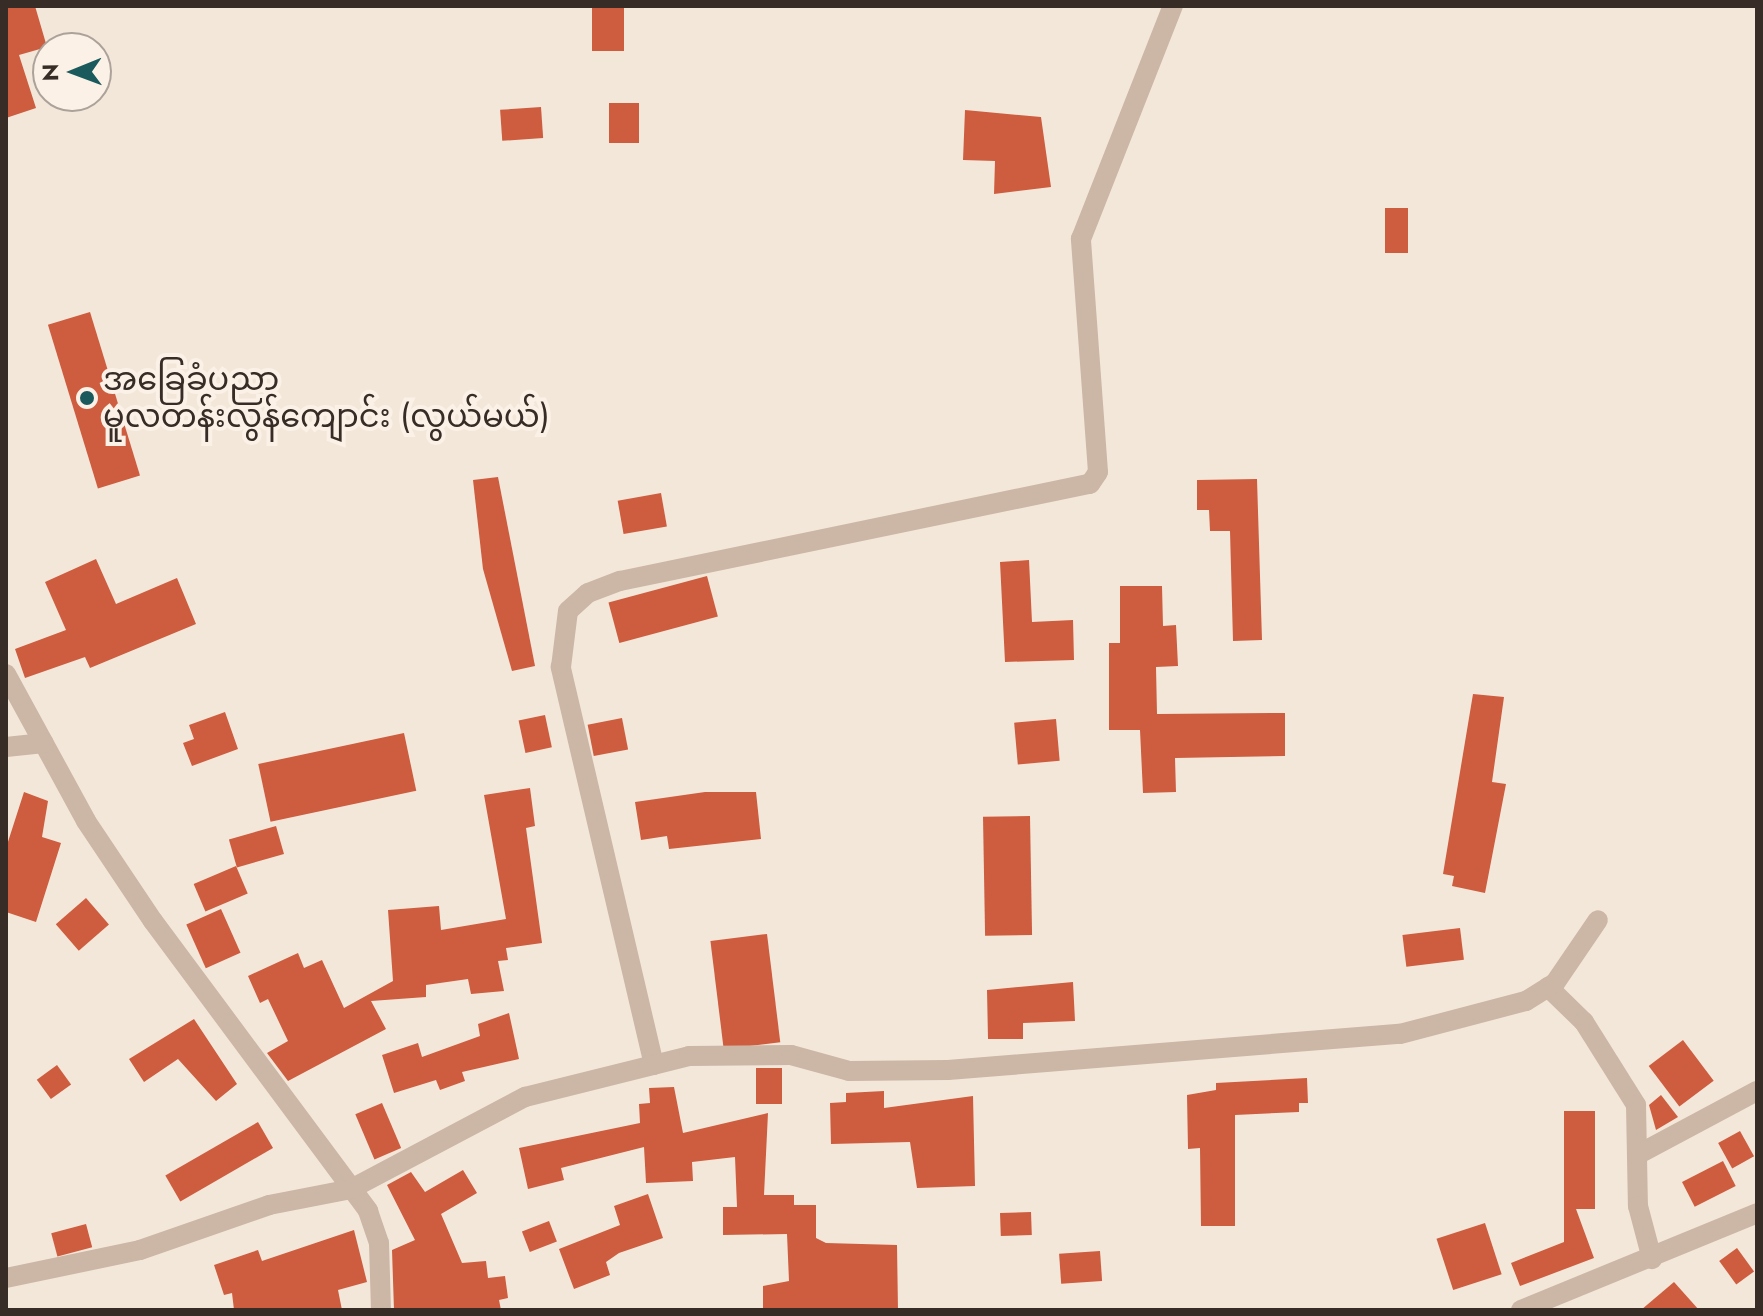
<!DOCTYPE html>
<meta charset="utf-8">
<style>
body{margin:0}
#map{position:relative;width:1763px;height:1316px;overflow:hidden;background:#f3e7da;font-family:Jost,"Noto Sans Myanmar",sans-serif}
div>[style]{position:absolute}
.building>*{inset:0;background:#ce5c3e;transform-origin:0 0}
.minor>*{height:20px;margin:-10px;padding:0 10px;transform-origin:10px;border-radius:10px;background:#ccb6a5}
.dots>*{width:22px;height:22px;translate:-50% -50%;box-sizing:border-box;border:4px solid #fbf1e7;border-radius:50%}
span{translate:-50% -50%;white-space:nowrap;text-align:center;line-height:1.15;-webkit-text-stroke:8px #fbf1e7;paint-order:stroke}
.poi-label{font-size:32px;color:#382c27}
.left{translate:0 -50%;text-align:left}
.frame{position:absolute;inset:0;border:8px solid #382c27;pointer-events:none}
.north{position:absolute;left:32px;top:32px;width:80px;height:80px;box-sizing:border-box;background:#fbf1e7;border:2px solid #ada29a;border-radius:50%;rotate:269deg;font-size:22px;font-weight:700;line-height:32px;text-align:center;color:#382c27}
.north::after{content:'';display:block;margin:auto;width:28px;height:36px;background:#1a5a5c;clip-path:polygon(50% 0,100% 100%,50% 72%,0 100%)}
</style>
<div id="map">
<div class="building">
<i style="clip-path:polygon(6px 6px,35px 6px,47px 47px,19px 55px,36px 108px,6px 118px)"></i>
<i style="left:592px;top:6px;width:32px;height:45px"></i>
<i style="left:609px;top:103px;width:30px;height:40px"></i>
<i style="left:541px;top:107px;width:31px;height:41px;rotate:86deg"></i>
<i style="clip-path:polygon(965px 110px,1041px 117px,1051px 187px,994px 194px,995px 161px,963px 160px)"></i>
<i style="left:1385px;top:208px;width:23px;height:45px"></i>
<i style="left:90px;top:312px;width:171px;height:44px;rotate:73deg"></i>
<i style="clip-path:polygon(498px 477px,535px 666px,512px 671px,483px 569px,473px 480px)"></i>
<i style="clip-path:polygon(1257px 479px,1262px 640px,1233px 641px,1230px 531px,1210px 531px,1209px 510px,1197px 510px,1197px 480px)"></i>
<i style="left:661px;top:493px;width:34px;height:44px;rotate:80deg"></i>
<i style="clip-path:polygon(96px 559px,116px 604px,177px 578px,196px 624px,90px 668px,85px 657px,25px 678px,15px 649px,66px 630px,45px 582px)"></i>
<i style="clip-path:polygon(1029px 560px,1032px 622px,1073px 620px,1074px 660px,1005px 662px,1000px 562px)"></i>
<i style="left:707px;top:576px;width:42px;height:102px;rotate:75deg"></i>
<i style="clip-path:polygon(1120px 586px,1162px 586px,1163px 626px,1176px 625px,1178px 666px,1156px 667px,1157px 714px,1285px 713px,1285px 756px,1175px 758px,1176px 792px,1143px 793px,1140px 730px,1109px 730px,1109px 643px,1120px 643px)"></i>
<i style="clip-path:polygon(1473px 694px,1504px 697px,1492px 782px,1506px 784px,1485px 893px,1452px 886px,1454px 876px,1443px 874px)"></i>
<i style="clip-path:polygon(225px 712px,238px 749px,192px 766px,183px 743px,194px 739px,189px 725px)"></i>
<i style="left:545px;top:715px;width:33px;height:27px;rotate:78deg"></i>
<i style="left:622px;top:718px;width:32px;height:35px;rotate:79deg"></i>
<i style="left:1056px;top:719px;width:42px;height:42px;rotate:85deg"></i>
<i style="left:404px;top:733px;width:59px;height:149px;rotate:78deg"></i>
<i style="clip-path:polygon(530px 788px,535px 826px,526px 828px,542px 943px,506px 948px,508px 960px,498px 961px,504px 991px,471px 994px,468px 979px,426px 985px,426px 997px,371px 1001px,386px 1029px,288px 1081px,267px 1053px,288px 1041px,268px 999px,260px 1003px,248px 976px,298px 953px,304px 968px,322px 960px,344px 1008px,393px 981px,388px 910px,439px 906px,441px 930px,506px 919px,484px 795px)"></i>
<i style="clip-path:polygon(24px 792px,48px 801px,42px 837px,61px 843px,36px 922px,6px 912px,6px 848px)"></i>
<i style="clip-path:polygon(705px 792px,756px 792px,761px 839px,669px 849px,667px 836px,641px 840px,635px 802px)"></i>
<i style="left:1030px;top:816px;width:119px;height:47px;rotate:89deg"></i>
<i style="left:276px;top:826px;width:29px;height:49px;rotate:74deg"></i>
<i style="left:236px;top:866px;width:30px;height:46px;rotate:67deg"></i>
<i style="left:86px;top:898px;width:35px;height:40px;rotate:49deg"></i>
<i style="left:221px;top:909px;width:48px;height:38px;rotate:66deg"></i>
<i style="left:1460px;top:928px;width:32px;height:58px;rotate:83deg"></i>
<i style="left:767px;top:934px;width:109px;height:57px;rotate:83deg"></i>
<i style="clip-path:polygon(1073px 982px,1075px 1021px,1023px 1023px,1023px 1039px,988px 1039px,987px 990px)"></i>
<i style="clip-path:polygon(509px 1013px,519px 1059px,462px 1072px,465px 1081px,440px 1090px,436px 1080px,394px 1093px,382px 1055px,418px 1043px,422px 1057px,480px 1036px,478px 1024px)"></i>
<i style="clip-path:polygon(194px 1019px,237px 1084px,216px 1101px,178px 1059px,144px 1082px,129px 1059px)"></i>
<i style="left:1683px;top:1040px;width:51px;height:43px;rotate:53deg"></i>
<i style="left:57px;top:1065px;width:24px;height:25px;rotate:54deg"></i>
<i style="left:756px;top:1068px;width:26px;height:36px"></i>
<i style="clip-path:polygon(1307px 1078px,1308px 1103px,1299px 1103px,1299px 1112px,1235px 1115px,1235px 1226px,1201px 1226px,1200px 1148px,1188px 1149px,1187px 1095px,1216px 1090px,1216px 1083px)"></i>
<i style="clip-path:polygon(674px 1087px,683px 1133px,768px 1113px,764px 1195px,794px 1195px,794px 1205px,816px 1205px,816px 1238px,826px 1243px,897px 1245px,898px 1310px,763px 1310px,763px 1286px,789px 1281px,787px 1234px,723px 1235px,723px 1207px,737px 1207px,735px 1157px,692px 1162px,693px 1181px,646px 1183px,644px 1147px,561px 1168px,564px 1180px,528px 1189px,519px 1148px,640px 1123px,639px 1104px,650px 1103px,649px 1088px)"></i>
<i style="clip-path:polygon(884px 1091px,884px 1108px,973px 1096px,975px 1186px,917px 1188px,910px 1142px,831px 1144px,830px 1103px,846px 1102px,846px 1093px)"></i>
<i style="clip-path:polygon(1661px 1095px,1678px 1117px,1656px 1130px,1649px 1105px)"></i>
<i style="left:382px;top:1103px;width:49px;height:29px;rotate:67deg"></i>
<i style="clip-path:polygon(1564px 1111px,1595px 1111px,1595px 1209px,1576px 1209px,1594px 1258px,1520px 1286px,1511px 1263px,1564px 1242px)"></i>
<i style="left:258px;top:1122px;width:30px;height:107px;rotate:60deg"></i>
<i style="left:1740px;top:1131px;width:29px;height:25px;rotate:61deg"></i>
<i style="left:1723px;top:1161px;width:28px;height:46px;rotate:63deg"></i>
<i style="clip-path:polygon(463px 1170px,477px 1193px,441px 1214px,462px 1263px,486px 1261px,488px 1278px,505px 1276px,508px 1298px,499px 1300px,501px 1310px,394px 1310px,392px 1250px,415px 1240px,387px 1185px,411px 1172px,425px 1192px)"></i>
<i style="clip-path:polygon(648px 1194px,663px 1238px,619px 1253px,606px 1262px,610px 1275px,574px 1289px,559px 1249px,620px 1225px,614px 1206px)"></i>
<i style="left:1031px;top:1212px;width:23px;height:31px;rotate:88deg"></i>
<i style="left:549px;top:1221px;width:22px;height:29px;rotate:69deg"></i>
<i style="left:1485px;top:1223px;width:54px;height:51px;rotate:72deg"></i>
<i style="left:86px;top:1224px;width:24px;height:36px;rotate:75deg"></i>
<i style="clip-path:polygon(354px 1230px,367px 1282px,338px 1290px,342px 1310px,234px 1310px,232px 1293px,224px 1295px,214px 1265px,258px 1250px,262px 1261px)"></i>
<i style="left:1737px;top:1248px;width:29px;height:22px;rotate:54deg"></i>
<i style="left:1100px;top:1251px;width:30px;height:41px;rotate:86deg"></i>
<i style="clip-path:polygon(1674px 1282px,1699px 1310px,1641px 1310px)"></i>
</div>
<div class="minor">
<i style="left:6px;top:674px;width:167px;rotate:61.4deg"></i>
<i style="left:86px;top:821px;width:120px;rotate:56.2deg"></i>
<i style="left:153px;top:921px;width:361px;rotate:53.4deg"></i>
<i style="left:368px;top:1211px;width:34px;rotate:71deg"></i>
<i style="left:379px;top:1243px;width:67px;rotate:88.3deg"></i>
<i style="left:6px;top:747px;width:38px;rotate:-6deg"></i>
<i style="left:1548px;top:987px;width:50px;rotate:44.2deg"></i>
<i style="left:1584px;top:1022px;width:98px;rotate:57.9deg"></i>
<i style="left:1636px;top:1105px;width:101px;rotate:88.9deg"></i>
<i style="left:1638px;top:1206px;width:55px;rotate:75.2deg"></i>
<i style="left:654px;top:1065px;width:409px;rotate:-103.2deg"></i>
<i style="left:561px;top:667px;width:56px;rotate:-82.9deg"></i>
<i style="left:568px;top:611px;width:27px;rotate:-42deg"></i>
<i style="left:588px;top:593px;width:34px;rotate:-21deg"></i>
<i style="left:620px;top:581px;width:480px;rotate:-11.7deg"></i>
<i style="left:1090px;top:484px;width:14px;rotate:-56deg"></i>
<i style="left:1098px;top:472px;width:234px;rotate:-94.2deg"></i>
<i style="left:1081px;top:239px;width:251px;rotate:-68.5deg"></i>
<i style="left:1637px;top:1155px;width:136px;rotate:-28.1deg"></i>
<i style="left:6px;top:1278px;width:137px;rotate:-11.8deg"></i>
<i style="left:140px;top:1250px;width:137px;rotate:-19.2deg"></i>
<i style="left:269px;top:1205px;width:84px;rotate:-11deg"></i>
<i style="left:351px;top:1189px;width:197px;rotate:-27.9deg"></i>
<i style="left:525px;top:1097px;width:169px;rotate:-14deg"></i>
<i style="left:689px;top:1056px;width:102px;rotate:-0.6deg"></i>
<i style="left:791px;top:1055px;width:60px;rotate:15.4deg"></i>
<i style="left:849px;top:1071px;width:99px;rotate:-0.6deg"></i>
<i style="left:948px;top:1070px;width:453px;rotate:-4.6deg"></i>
<i style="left:1400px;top:1034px;width:130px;rotate:-14.7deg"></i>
<i style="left:1526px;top:1001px;width:34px;rotate:-32deg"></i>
<i style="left:1555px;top:983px;width:76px;rotate:-55.7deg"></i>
<i style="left:1521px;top:1310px;width:255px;rotate:-22.3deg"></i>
</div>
<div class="dots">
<i style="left:87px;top:398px;background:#1a5a5c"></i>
</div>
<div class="poi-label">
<span class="left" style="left:103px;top:398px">အခြေခံပညာ<br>မူလတန်းလွန်ကျောင်း (လွယ်မယ်)</span>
</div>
<div class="frame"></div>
<div class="north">N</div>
</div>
